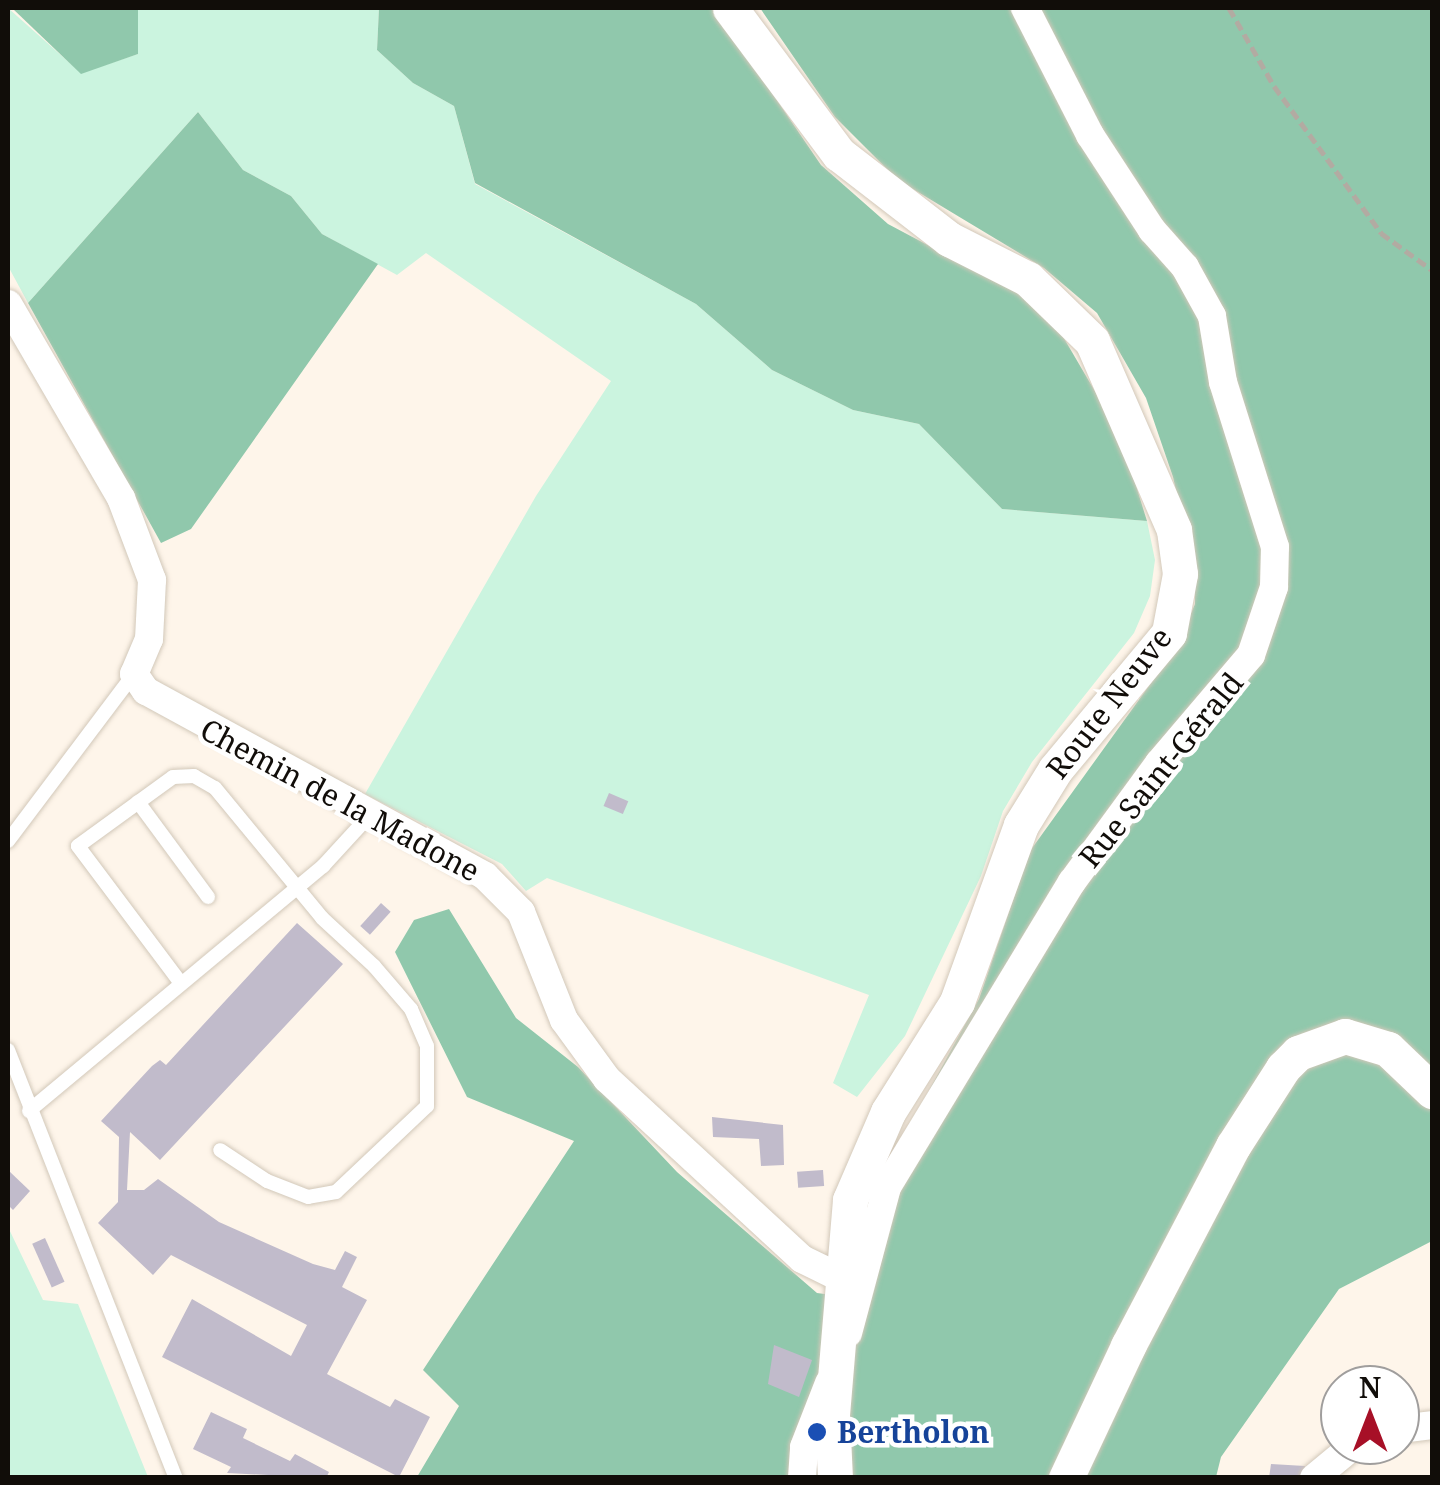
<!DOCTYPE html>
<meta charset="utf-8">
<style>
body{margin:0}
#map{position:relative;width:1440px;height:1485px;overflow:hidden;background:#fef5ea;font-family:"Noto Serif",serif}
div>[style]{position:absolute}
.green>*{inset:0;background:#cbf4df}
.forest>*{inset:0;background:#90c8ac}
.building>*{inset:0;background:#c1bbcb;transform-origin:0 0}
.path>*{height:5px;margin-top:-2.5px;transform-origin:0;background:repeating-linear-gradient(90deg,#b2aba2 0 10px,transparent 0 15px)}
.roads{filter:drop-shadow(0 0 2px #d2c8b9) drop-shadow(0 0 2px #d2c8b9)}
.service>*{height:14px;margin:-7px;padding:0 7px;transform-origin:7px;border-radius:7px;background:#fff}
.minor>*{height:28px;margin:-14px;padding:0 14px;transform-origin:14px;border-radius:14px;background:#fff}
.tertiary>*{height:35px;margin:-17.5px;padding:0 17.5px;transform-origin:17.5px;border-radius:17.5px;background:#fff}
.dots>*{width:28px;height:28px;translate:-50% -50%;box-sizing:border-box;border:5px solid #fff;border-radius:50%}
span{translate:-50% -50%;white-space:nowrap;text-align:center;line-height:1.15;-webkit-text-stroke:9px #fff;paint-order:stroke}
.street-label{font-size:30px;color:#110d09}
.transit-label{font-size:30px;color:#164399;font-weight:700}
.left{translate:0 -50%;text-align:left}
.frame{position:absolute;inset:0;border:10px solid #110d09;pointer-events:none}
.north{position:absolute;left:1320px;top:1365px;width:100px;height:100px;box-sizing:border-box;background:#fff;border:2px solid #a09e9d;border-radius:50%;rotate:0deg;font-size:28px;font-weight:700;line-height:40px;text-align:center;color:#110d09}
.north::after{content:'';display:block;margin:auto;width:35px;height:45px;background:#a71027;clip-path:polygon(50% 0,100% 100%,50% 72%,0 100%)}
</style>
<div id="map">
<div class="green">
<i style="clip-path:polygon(8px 8px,81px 73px,138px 54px,138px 8px,379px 8px,377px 50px,413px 83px,454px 106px,475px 184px,696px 304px,772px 370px,853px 410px,919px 424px,1002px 509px,1147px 521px,1155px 560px,1150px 596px,1134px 633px,1032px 762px,1003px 811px,981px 876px,905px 1036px,857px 1097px,833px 1083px,869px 995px,547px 878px,526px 891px,502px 864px,365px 794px,536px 496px,611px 381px,426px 253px,397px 275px,322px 234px,291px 196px,243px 170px,198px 112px,28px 303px,8px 266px)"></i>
<i style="clip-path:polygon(8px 1227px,43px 1300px,78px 1304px,148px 1477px,8px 1477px)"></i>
</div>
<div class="forest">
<i style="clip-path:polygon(12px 8px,138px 8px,138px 54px,81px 74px)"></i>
<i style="clip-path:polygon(379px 8px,714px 8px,821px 165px,888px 224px,1020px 294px,1055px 323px,1120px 434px,1147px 521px,1002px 509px,919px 424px,853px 410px,772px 370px,696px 304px,475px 183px,454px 106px,413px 83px,377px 50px)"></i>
<i style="clip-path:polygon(760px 8px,1432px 8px,1432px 1241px,1339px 1289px,1221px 1457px,1216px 1477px,417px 1477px,459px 1406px,423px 1370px,574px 1141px,467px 1097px,395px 952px,414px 920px,449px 909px,516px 1018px,578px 1067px,677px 1172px,817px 1293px,869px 1300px,901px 1142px,979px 999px,1030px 851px,1177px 647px,1195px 604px,1195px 575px,1173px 477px,1146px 398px,1097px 313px,1044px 268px,898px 180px,835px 117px)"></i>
<i style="clip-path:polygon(198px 112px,243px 170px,291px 196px,322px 234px,378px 264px,191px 529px,161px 543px,28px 303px)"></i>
</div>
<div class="building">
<i style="left:609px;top:793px;width:21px;height:14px;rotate:23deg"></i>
<i style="left:381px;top:903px;width:13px;height:31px;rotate:42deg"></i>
<i style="clip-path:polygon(297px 923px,343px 964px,160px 1160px,130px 1132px,127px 1190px,144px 1190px,158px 1179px,219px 1222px,313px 1264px,335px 1270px,345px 1251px,357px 1257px,342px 1287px,367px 1300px,327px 1374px,390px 1407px,395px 1399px,430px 1417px,399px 1477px,162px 1357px,192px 1299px,291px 1356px,307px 1325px,171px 1255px,153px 1275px,98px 1223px,118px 1202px,119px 1137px,101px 1121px,152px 1066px,160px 1060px,166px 1065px)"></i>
<i style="clip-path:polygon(712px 1117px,783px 1125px,784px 1165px,761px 1166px,759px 1139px,713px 1137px)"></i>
<i style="clip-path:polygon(8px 1170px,30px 1191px,13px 1210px,8px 1205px)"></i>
<i style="left:823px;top:1170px;width:16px;height:26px;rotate:86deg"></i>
<i style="left:45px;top:1238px;width:48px;height:14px;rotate:66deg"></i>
<i style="clip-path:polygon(774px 1345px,812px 1360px,799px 1397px,768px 1384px)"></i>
<i style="clip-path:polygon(211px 1412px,247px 1429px,243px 1438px,290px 1461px,295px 1454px,329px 1472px,326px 1478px,227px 1473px,231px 1467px,193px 1449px)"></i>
<i style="clip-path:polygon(1271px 1464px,1305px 1466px,1304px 1478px,1269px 1478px)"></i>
</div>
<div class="path">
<i style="left:1229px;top:8px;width:90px;rotate:60deg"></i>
<i style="left:1274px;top:86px;width:182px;rotate:53.9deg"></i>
<i style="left:1381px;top:233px;width:63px;rotate:36deg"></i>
</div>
<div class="roads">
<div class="service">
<i style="left:138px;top:802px;width:118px;rotate:53.6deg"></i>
<i style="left:8px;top:841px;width:209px;rotate:-53deg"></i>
<i style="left:180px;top:982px;width:170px;rotate:-126.9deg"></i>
<i style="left:78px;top:846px;width:117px;rotate:-36deg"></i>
<i style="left:173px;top:777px;width:21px;rotate:-3deg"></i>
<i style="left:194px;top:776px;width:24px;rotate:30deg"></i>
<i style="left:215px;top:788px;width:168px;rotate:50.5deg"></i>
<i style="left:322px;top:918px;width:71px;rotate:42.7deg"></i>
<i style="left:374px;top:966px;width:57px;rotate:49.3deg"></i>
<i style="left:411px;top:1009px;width:40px;rotate:66.6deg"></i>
<i style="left:427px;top:1046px;width:60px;rotate:90deg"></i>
<i style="left:427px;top:1106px;width:125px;rotate:136.6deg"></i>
<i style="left:336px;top:1192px;width:28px;rotate:170deg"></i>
<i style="left:308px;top:1197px;width:44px;rotate:-158.7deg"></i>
<i style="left:267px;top:1181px;width:56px;rotate:-146.6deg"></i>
<i style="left:8px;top:1050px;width:460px;rotate:68.6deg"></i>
<i style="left:29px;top:1111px;width:383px;rotate:-39.8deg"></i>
<i style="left:323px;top:866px;width:67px;rotate:-47.4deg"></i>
</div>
<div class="minor">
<i style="left:8px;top:304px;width:225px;rotate:59.8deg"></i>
<i style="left:121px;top:498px;width:88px;rotate:69.3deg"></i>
<i style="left:152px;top:580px;width:59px;rotate:92.9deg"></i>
<i style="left:149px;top:639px;width:38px;rotate:113deg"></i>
<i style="left:134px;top:674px;width:21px;rotate:55deg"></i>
<i style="left:146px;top:691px;width:386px;rotate:28.6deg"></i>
<i style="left:485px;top:876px;width:51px;rotate:45deg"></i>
<i style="left:521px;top:912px;width:116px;rotate:68.3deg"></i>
<i style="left:564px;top:1020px;width:73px;rotate:53.9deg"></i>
<i style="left:607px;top:1079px;width:265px;rotate:42.7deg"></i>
<i style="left:802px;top:1259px;width:43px;rotate:26deg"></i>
<i style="left:848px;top:1333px;width:151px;rotate:-75deg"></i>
<i style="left:887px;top:1187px;width:357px;rotate:-58.8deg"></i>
<i style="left:1072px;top:882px;width:147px;rotate:-53.8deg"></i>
<i style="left:1159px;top:763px;width:142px;rotate:-49.6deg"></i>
<i style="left:1251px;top:655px;width:72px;rotate:-71.3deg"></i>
<i style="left:1274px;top:587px;width:40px;rotate:-88.6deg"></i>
<i style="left:1275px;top:547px;width:173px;rotate:-107.5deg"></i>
<i style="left:1223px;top:382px;width:67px;rotate:-99.5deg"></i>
<i style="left:1212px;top:316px;width:56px;rotate:-118.9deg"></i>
<i style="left:1185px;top:267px;width:50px;rotate:-131.7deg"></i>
<i style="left:1152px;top:230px;width:113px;rotate:-123.1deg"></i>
<i style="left:1090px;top:135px;width:143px;rotate:-117.1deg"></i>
<i style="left:1400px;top:1429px;width:32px;rotate:-7deg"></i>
<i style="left:802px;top:1478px;width:31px;rotate:-86deg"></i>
<i style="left:804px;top:1447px;width:69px;rotate:-68.7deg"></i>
<i style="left:1314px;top:1478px;width:52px;rotate:-39.5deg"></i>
</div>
<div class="tertiary">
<i style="left:730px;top:8px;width:182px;rotate:53.3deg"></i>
<i style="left:839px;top:154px;width:139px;rotate:37.7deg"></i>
<i style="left:949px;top:239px;width:89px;rotate:26.9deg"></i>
<i style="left:1028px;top:279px;width:89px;rotate:44.1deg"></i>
<i style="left:1092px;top:341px;width:206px;rotate:66.5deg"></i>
<i style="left:1174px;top:530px;width:44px;rotate:82.2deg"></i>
<i style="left:1180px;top:574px;width:60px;rotate:100.6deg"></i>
<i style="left:1169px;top:633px;width:178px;rotate:129.8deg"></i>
<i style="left:1055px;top:770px;width:65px;rotate:121.7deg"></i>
<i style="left:1021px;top:825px;width:188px;rotate:109.9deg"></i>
<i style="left:957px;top:1002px;width:130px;rotate:122.1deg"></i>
<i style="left:888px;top:1112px;width:96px;rotate:113.4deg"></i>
<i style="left:850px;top:1200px;width:216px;rotate:94.8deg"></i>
<i style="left:832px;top:1415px;width:63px;rotate:87.3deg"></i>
<i style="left:1066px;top:1478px;width:146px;rotate:-64.8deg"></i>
<i style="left:1128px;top:1346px;width:226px;rotate:-62.3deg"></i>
<i style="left:1233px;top:1146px;width:93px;rotate:-57.3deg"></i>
<i style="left:1283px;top:1068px;width:21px;rotate:-45deg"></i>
<i style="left:1298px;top:1053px;width:50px;rotate:-19.9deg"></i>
<i style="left:1345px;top:1036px;width:45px;rotate:16.8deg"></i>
<i style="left:1388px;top:1049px;width:61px;rotate:43.7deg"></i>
</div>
</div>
<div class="dots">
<i style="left:817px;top:1432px;background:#1a4fb4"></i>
</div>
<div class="street-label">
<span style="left:1109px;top:703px;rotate:-52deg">Route Neuve</span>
<span style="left:1161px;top:770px;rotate:-51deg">Rue Saint-Gérald</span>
<span style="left:340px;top:800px;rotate:28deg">Chemin de la Madone</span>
</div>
<div class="transit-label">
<span class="left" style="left:837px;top:1432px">Bertholon</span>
</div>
<div class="frame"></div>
<div class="north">N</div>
</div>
